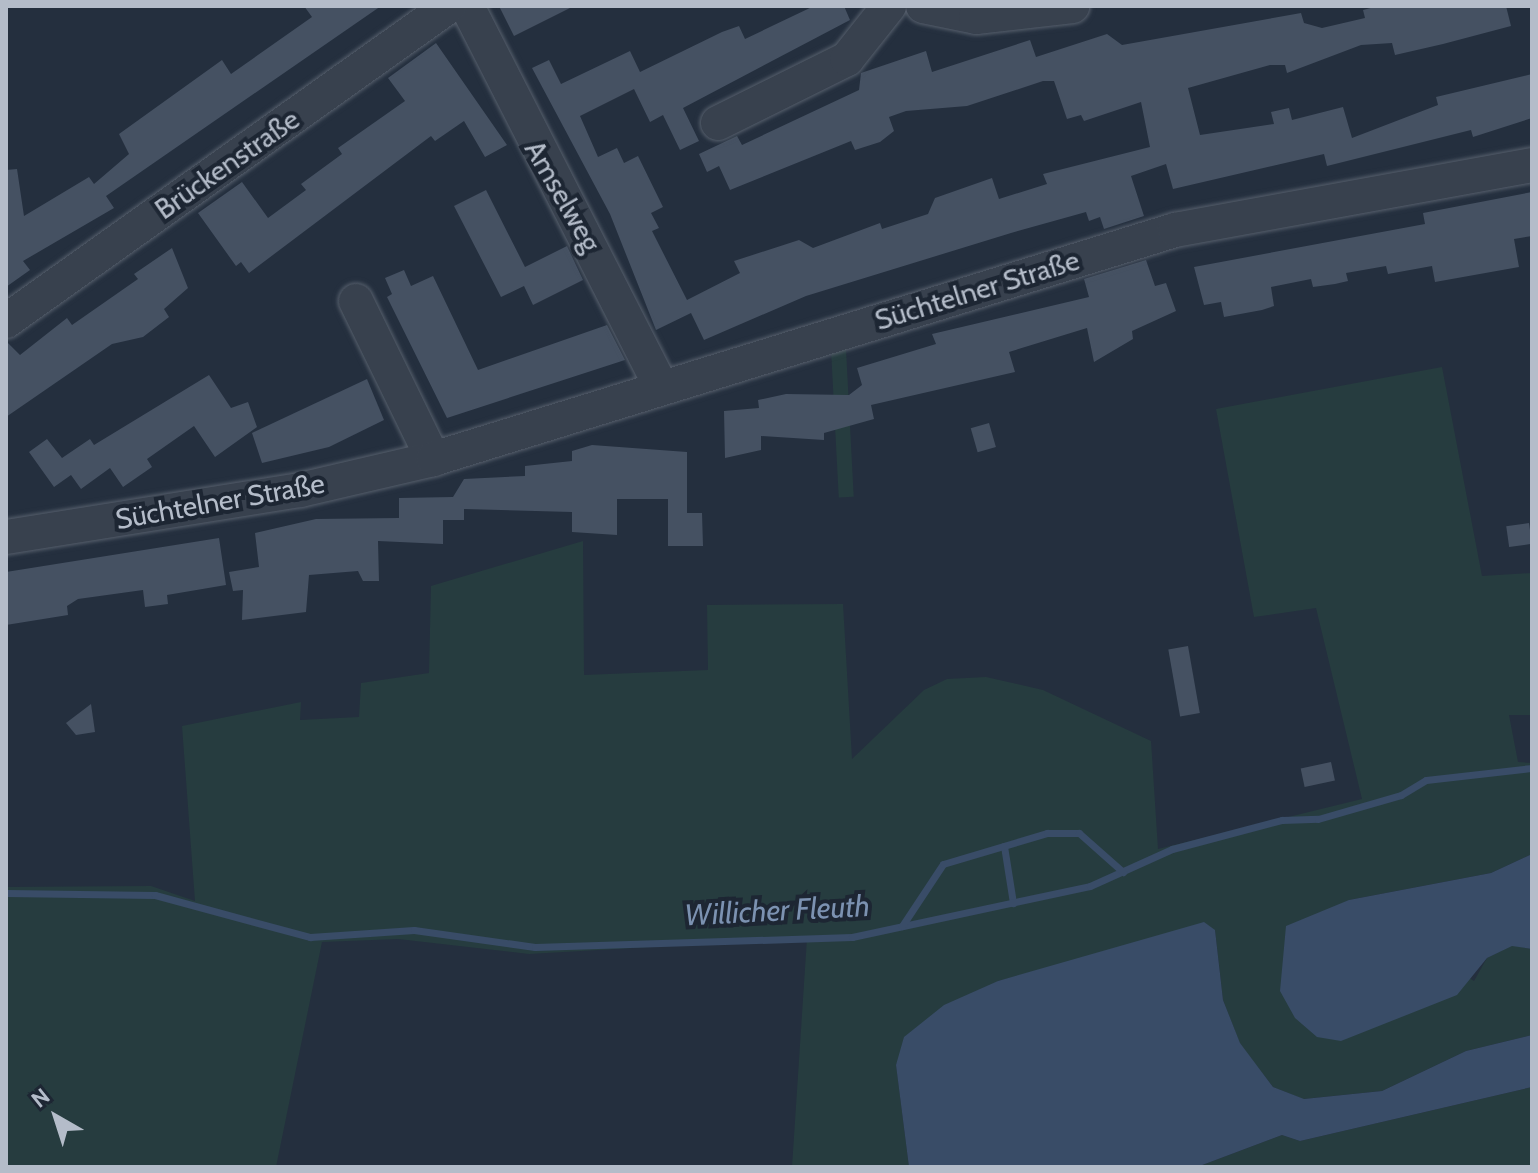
<!DOCTYPE html>
<meta charset="utf-8">
<style>
body{margin:0}
#map{position:relative;width:1538px;height:1173px;overflow:hidden;background:#242f3e;font-family:Cabin,sans-serif}
div>[style]{position:absolute}
.green>*{inset:0;background:#263c3f;transform-origin:0 0}
.water>*{inset:0;background:#394c67}
.stream>*{height:7px;margin:-3.5px;padding:0 3.5px;transform-origin:3.5px;border-radius:3.5px;background:#394c67}
.building>*{inset:0;background:#455162;transform-origin:0 0}
.roads{filter:drop-shadow(0 0 2px #565f6c) drop-shadow(0 0 2px #565f6c)}
.minor>*{height:34px;margin:-17px;padding:0 17px;transform-origin:17px;border-radius:17px;background:#38414e}
span{translate:-50% -50%;white-space:nowrap;text-align:center;line-height:1.15;-webkit-text-stroke:8px #1d2633;paint-order:stroke}
.street-label{font-size:28px;color:#b4bcc9}
.water-label{font-size:30px;color:#7c92b1;font-style:italic}
.frame{position:absolute;inset:0;border:8px solid #b4bcc9;pointer-events:none}
.north{position:absolute;left:16px;top:1077px;width:80px;height:80px;-webkit-text-stroke:6px #1d2633;paint-order:stroke;rotate:321deg;font-size:22px;font-weight:700;line-height:32px;text-align:center;color:#b4bcc9}
.north::after{content:'';display:block;margin:auto;width:28px;height:36px;background:#b4bcc9;clip-path:polygon(50% 0,100% 100%,50% 72%,0 100%)}
</style>
<div id="map">
<div class="green">
<i style="left:846px;top:349px;width:148px;height:15px;rotate:87deg"></i>
<i style="clip-path:polygon(1442px 367px,1482px 576px,1532px 573px,1532px 715px,1509px 715px,1518px 762px,1532px 763px,1532px 854px,1491px 873px,1349px 900px,1474px 981px,1487px 958px,1512px 945px,1532px 949px,1532px 1035px,1466px 1051px,1382px 1091px,1303px 1099px,1273px 1087px,1240px 1044px,1223px 1000px,1215px 930px,998px 981px,896px 1064px,909px 1167px,792px 1167px,807px 938px,529px 954px,398px 939px,322px 942px,276px 1167px,6px 1167px,6px 887px,151px 886px,195px 901px,182px 726px,301px 702px,300px 720px,359px 717px,361px 683px,429px 673px,431px 586px,583px 541px,584px 675px,708px 670px,707px 605px,843px 604px,852px 759px,924px 690px,947px 679px,986px 677px,1043px 690px,1151px 741px,1158px 849px,1362px 799px,1316px 608px,1254px 617px,1216px 409px)"></i>
<i style="clip-path:polygon(1532px 1087px,1532px 1167px,1197px 1167px,1282px 1135px,1300px 1141px)"></i>
</div>
<div class="water">
<i style="clip-path:polygon(1532px 854px,1532px 949px,1512px 946px,1487px 958px,1457px 995px,1341px 1041px,1317px 1037px,1295px 1018px,1280px 991px,1286px 926px,1349px 900px,1491px 873px)"></i>
<i style="clip-path:polygon(1204px 922px,1215px 930px,1223px 1000px,1240px 1043px,1273px 1087px,1304px 1099px,1382px 1091px,1466px 1051px,1532px 1035px,1532px 1087px,1300px 1141px,1282px 1135px,1197px 1167px,909px 1167px,896px 1065px,904px 1037px,944px 1005px,998px 981px)"></i>
</div>
<div class="stream">
<i style="left:1004px;top:846px;width:58px;rotate:81deg"></i>
<i style="left:6px;top:893px;width:149px;rotate:0.8deg"></i>
<i style="left:155px;top:895px;width:161px;rotate:15.2deg"></i>
<i style="left:310px;top:937px;width:104px;rotate:-3.9deg"></i>
<i style="left:414px;top:930px;width:122px;rotate:8deg"></i>
<i style="left:535px;top:947px;width:317px;rotate:-1.8deg"></i>
<i style="left:852px;top:937px;width:243px;rotate:-12.1deg"></i>
<i style="left:1090px;top:886px;width:90px;rotate:-24.3deg"></i>
<i style="left:1172px;top:849px;width:114px;rotate:-14.8deg"></i>
<i style="left:1282px;top:820px;width:36px;rotate:-2deg"></i>
<i style="left:1318px;top:819px;width:86px;rotate:-16.1deg"></i>
<i style="left:1401px;top:795px;width:29px;rotate:-31deg"></i>
<i style="left:1426px;top:780px;width:107px;rotate:-6.5deg"></i>
<i style="left:902px;top:926px;width:74px;rotate:-56.5deg"></i>
<i style="left:943px;top:864px;width:109px;rotate:-16.6deg"></i>
<i style="left:1047px;top:833px;width:32px"></i>
<i style="left:1079px;top:833px;width:59px;rotate:41.6deg"></i>
</div>
<div class="building">
<i style="clip-path:polygon(304px 6px,381px 6px,106px 196px,114px 208px,23px 261px,30px 270px,6px 287px,6px 170px,17px 169px,24px 216px,89px 177px,94px 184px,129px 154px,119px 134px,222px 60px,231px 74px,312px 17px)"></i>
<i style="clip-path:polygon(499px 6px,574px 6px,514px 36px)"></i>
<i style="clip-path:polygon(814px 6px,844px 6px,850px 20px,683px 108px,699px 141px,680px 150px,663px 115px,650px 122px,634px 89px,580px 116px,598px 157px,617px 148px,624px 163px,638px 156px,663px 207px,651px 213px,659px 228px,652px 231px,687px 300px,740px 273px,734px 261px,799px 240px,813px 248px,880px 223px,882px 229px,928px 214px,935px 198px,992px 178px,999px 199px,1047px 184px,1043px 174px,1150px 147px,1141px 102px,1084px 121px,1081px 115px,1067px 119px,1054px 81px,1043px 81px,967px 106px,906px 111px,889px 117px,894px 131px,880px 142px,855px 150px,851px 141px,730px 190px,719px 166px,707px 172px,699px 154px,737px 136px,742px 145px,859px 90px,861px 73px,926px 51px,932px 72px,1030px 40px,1036px 57px,1107px 34px,1122px 45px,1301px 13px,1304px 23px,1322px 28px,1365px 18px,1363px 10px,1378px 6px,1506px 6px,1511px 26px,1443px 44px,1395px 55px,1392px 43px,1361px 45px,1287px 73px,1285px 65px,1270px 65px,1188px 88px,1200px 135px,1274px 124px,1271px 112px,1289px 108px,1292px 120px,1343px 107px,1352px 138px,1438px 105px,1436px 97px,1532px 74px,1532px 118px,1473px 137px,1471px 130px,1327px 166px,1324px 154px,1173px 189px,1166px 164px,1131px 176px,1144px 216px,1104px 229px,1100px 217px,1089px 221px,1086px 212px,1011px 233px,806px 296px,704px 340px,691px 313px,656px 330px,610px 214px,532px 68px,549px 60px,561px 84px,630px 51px,640px 72px,722px 32px,739px 26px,745px 39px)"></i>
<i style="clip-path:polygon(436px 43px,507px 145px,485px 157px,464px 121px,435px 141px,431px 136px,249px 273px,241px 262px,236px 266px,198px 213px,242px 182px,268px 218px,306px 190px,301px 184px,342px 154px,338px 148px,405px 101px,388px 78px)"></i>
<i style="clip-path:polygon(486px 190px,525px 267px,567px 246px,583px 280px,533px 305px,524px 286px,501px 297px,454px 206px)"></i>
<i style="clip-path:polygon(1532px 192px,1532px 236px,1514px 239px,1519px 267px,1435px 282px,1432px 266px,1388px 274px,1386px 266px,1346px 273px,1348px 281px,1335px 284px,1313px 287px,1311px 279px,1271px 287px,1274px 306px,1262px 310px,1224px 317px,1221px 302px,1204px 305px,1194px 267px,1425px 224px,1423px 213px)"></i>
<i style="clip-path:polygon(172px 248px,188px 288px,164px 309px,169px 317px,143px 337px,112px 344px,6px 417px,6px 341px,20px 355px,67px 318px,72px 325px,138px 279px,134px 274px)"></i>
<i style="clip-path:polygon(1146px 260px,1155px 286px,1166px 283px,1176px 311px,1132px 331px,1133px 339px,1094px 362px,1087px 328px,1009px 352px,1015px 372px,871px 405px,874px 419px,824px 433px,824px 440px,761px 436px,761px 450px,725px 458px,724px 411px,759px 408px,758px 400px,786px 394px,849px 395px,862px 385px,857px 368px,936px 344px,932px 334px,1089px 297px,1084px 279px)"></i>
<i style="clip-path:polygon(404px 270px,411px 286px,433px 276px,478px 370px,607px 325px,625px 360px,447px 418px,387px 297px,392px 294px,385px 278px)"></i>
<i style="clip-path:polygon(209px 375px,231px 408px,248px 402px,257px 427px,215px 457px,194px 426px,147px 459px,152px 467px,123px 487px,110px 468px,81px 489px,71px 475px,54px 487px,29px 452px,47px 439px,62px 458px,90px 439px,94px 445px)"></i>
<i style="clip-path:polygon(367px 379px,384px 420px,329px 447px,262px 463px,252px 433px)"></i>
<i style="left:989px;top:423px;width:25px;height:19px;rotate:74deg"></i>
<i style="clip-path:polygon(592px 445px,687px 452px,687px 513px,702px 513px,703px 546px,668px 546px,668px 499px,617px 499px,617px 535px,572px 532px,572px 512px,464px 509px,464px 520px,443px 520px,443px 544px,378px 541px,379px 581px,363px 581px,358px 571px,309px 575px,306px 612px,242px 620px,243px 590px,233px 591px,229px 572px,259px 567px,255px 533px,316px 519px,399px 518px,399px 498px,453px 497px,464px 479px,525px 476px,525px 466px,572px 461px,572px 451px)"></i>
<i style="left:1529px;top:523px;width:21px;height:23px;rotate:82deg"></i>
<i style="clip-path:polygon(219px 538px,226px 585px,167px 595px,168px 604px,145px 607px,143px 590px,78px 599px,67px 606px,68px 615px,6px 625px,6px 572px)"></i>
<i style="left:1188px;top:646px;width:68px;height:20px;rotate:80deg"></i>
<i style="clip-path:polygon(91px 704px,95px 732px,76px 735px,66px 723px)"></i>
<i style="left:1331px;top:762px;width:19px;height:31px;rotate:78deg"></i>
</div>
<div class="roads">
<div class="minor">
<i style="left:467px;top:6px;width:425px;rotate:63deg"></i>
<i style="left:923px;top:6px;width:54px;rotate:11.7deg"></i>
<i style="left:976px;top:17px;width:97px;rotate:-6.5deg"></i>
<i style="left:718px;top:123px;width:144px;rotate:-26.4deg"></i>
<i style="left:847px;top:59px;width:68px;rotate:-51.6deg"></i>
<i style="left:356px;top:301px;width:176px;rotate:64deg"></i>
<i style="left:6px;top:321px;width:544px;rotate:-35.42deg"></i>
<i style="left:6px;top:537px;width:298px;rotate:-9.1deg"></i>
<i style="left:300px;top:490px;width:137px;rotate:-13.1deg"></i>
<i style="left:433px;top:459px;width:777px;rotate:-17.15deg"></i>
<i style="left:1175px;top:230px;width:363px;rotate:-10.3deg"></i>
</div>
</div>
<div class="street-label">
<span style="left:227px;top:164px;rotate:-35deg">Brückenstraße</span>
<span style="left:563px;top:196px;rotate:60deg">Amselweg</span>
<span style="left:977px;top:290px;rotate:-17deg">Süchtelner Straße</span>
<span style="left:220px;top:501px;rotate:-10deg">Süchtelner Straße</span>
</div>
<div class="water-label">
<span style="left:777px;top:911px;rotate:-3deg">Willicher Fleuth</span>
</div>
<div class="frame"></div>
<div class="north">N</div>
</div>
